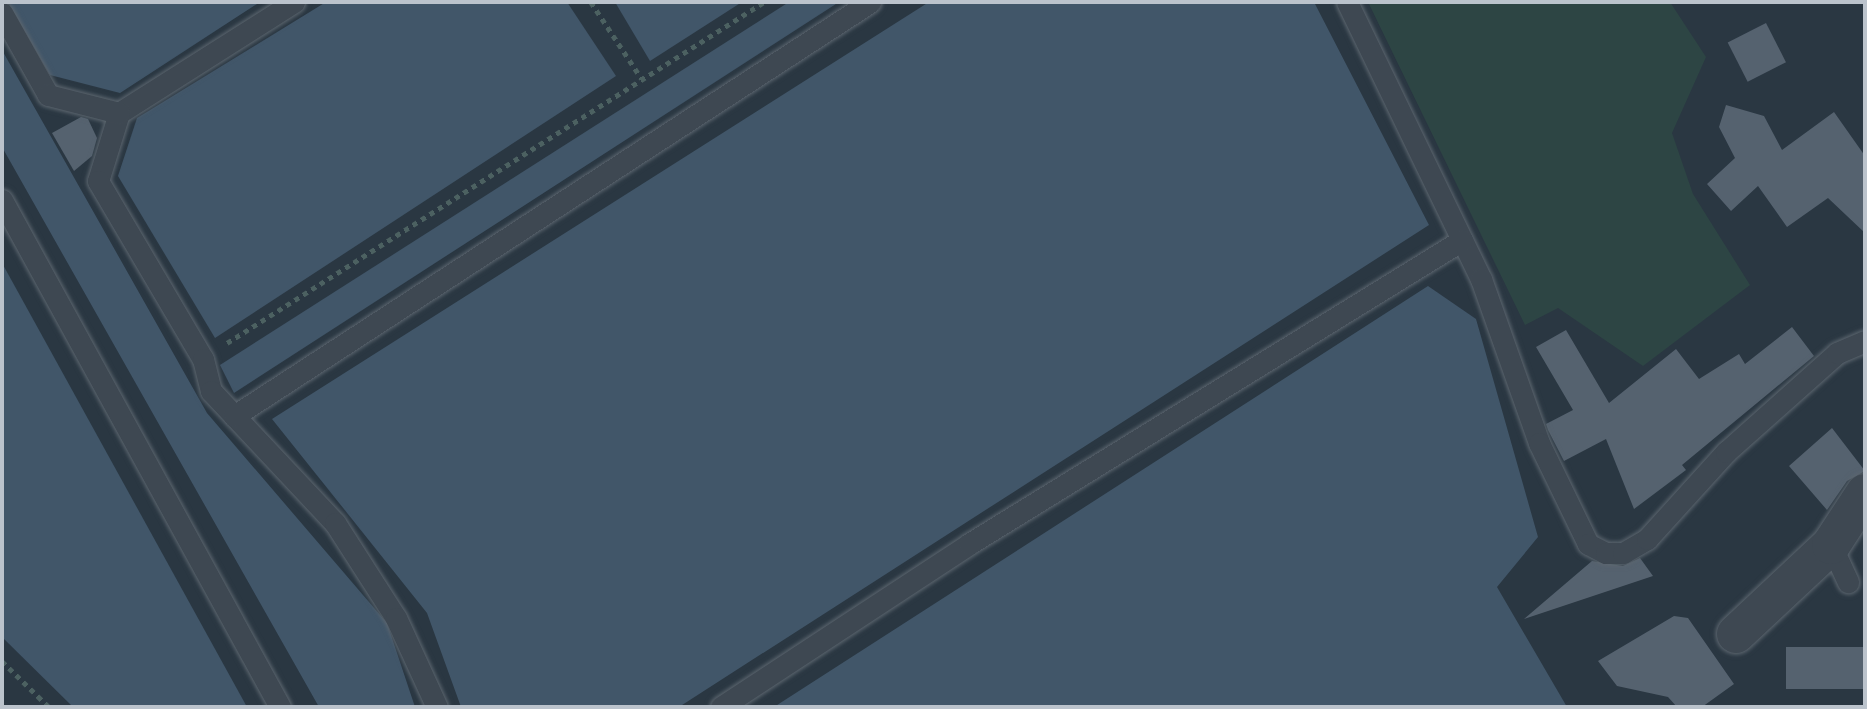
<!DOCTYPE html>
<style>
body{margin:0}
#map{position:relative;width:1867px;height:709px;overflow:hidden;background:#2a3742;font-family:Commissioner,sans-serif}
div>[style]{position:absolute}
.green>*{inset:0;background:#2d4544}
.water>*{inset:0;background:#415669}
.building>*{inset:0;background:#55626f;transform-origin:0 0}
.path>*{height:4.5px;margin-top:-2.25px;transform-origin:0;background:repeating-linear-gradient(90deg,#4c6161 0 5px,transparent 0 10px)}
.roads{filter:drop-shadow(0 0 2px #5c666f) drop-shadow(0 0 2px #5c666f)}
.service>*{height:21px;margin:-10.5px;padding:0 10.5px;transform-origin:10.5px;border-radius:10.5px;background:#3e4852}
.minor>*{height:38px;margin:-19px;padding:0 19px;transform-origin:19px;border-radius:19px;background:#3e4852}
span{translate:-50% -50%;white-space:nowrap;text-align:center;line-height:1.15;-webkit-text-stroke:6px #232d37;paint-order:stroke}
.frame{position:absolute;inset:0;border:4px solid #bbc3cc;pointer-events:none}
</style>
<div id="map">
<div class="green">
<i style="clip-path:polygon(1368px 2px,1670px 2px,1706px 57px,1672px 133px,1693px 194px,1750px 285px,1643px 366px,1558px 308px,1525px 325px)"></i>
</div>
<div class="water">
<i style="clip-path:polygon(8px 2px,260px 2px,120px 93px,50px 75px)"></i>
<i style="clip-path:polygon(326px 2px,567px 2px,616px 76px,215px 338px,118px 176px,137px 118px)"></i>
<i style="clip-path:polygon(615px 2px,742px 2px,650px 61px)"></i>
<i style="clip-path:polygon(789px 2px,839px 2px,234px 393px,220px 365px)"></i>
<i style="clip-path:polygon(929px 2px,1314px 2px,1429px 225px,679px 707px,461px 707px,427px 613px,272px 419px)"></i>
<i style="clip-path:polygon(2px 50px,207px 413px,387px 623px,415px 707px,319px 707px,2px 147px)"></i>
<i style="clip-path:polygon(2px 263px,247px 707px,73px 707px,2px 637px)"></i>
<i style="clip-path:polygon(1428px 286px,1476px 319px,1538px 537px,1497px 587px,1567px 707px,774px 707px)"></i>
</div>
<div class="building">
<i style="left:1766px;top:23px;width:44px;height:43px;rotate:63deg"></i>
<i style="clip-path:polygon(1726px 105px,1764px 116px,1782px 150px,1834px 112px,1865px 156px,1865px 233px,1828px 198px,1787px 227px,1758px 186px,1731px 211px,1707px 184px,1735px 158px,1719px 127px)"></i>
<i style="clip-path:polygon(81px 117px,88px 119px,97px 138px,92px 156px,74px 171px,52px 133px)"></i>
<i style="clip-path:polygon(1792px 327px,1814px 356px,1682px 465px,1686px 470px,1634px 509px,1606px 439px,1564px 461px,1548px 430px,1546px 424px,1573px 410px,1536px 347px,1566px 330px,1609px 403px,1676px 349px,1699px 379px,1739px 354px,1745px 364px)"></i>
<i style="clip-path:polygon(1832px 428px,1865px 471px,1847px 481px,1827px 510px,1789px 466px)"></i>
<i style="clip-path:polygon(1640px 558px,1653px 576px,1524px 619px,1592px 561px,1623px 566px)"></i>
<i style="clip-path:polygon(1674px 616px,1688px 618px,1734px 684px,1702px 707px,1677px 707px,1668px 697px,1617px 686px,1598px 661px)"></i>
<i style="left:1865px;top:647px;width:42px;height:79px;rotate:90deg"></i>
</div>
<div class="path">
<i style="left:591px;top:2px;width:92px;rotate:56.5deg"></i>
<i style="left:227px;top:343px;width:636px;rotate:-32.42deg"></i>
<i style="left:2px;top:661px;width:66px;rotate:44.4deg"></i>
</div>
<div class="roads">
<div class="service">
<i style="left:294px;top:2px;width:207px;rotate:147.6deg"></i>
<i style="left:119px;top:113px;width:71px;rotate:107.2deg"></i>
<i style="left:98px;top:181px;width:207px;rotate:59.5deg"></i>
<i style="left:203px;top:359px;width:33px;rotate:76deg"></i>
<i style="left:211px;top:391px;width:181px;rotate:46.8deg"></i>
<i style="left:335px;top:523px;width:113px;rotate:57.3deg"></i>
<i style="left:396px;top:618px;width:98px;rotate:65.3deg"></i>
<i style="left:1347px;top:2px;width:308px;rotate:64.2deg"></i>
<i style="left:1481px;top:279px;width:174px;rotate:70.5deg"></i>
<i style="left:1539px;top:443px;width:112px;rotate:64.1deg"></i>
<i style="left:1588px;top:544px;width:20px;rotate:27deg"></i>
<i style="left:1606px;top:553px;width:17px"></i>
<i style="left:1623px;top:553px;width:28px;rotate:-30deg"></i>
<i style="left:1647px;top:539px;width:118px;rotate:-47.8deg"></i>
<i style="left:1726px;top:452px;width:149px;rotate:-41.7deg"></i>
<i style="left:1837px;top:353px;width:30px;rotate:-23deg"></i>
<i style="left:2px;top:13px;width:94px;rotate:60.7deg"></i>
<i style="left:48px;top:95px;width:73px;rotate:14.2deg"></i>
<i style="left:2px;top:200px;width:578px;rotate:61.26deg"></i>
<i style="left:234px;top:416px;width:759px;rotate:-33.06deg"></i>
<i style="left:1831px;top:545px;width:41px;rotate:65.3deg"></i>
<i style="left:721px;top:707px;width:297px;rotate:-33.3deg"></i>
<i style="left:969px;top:544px;width:579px;rotate:-31.66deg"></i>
</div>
<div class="minor">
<i style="left:1736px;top:634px;width:130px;rotate:-43.1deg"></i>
<i style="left:1831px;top:545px;width:62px;rotate:-56.8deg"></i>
</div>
</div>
<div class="frame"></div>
</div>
